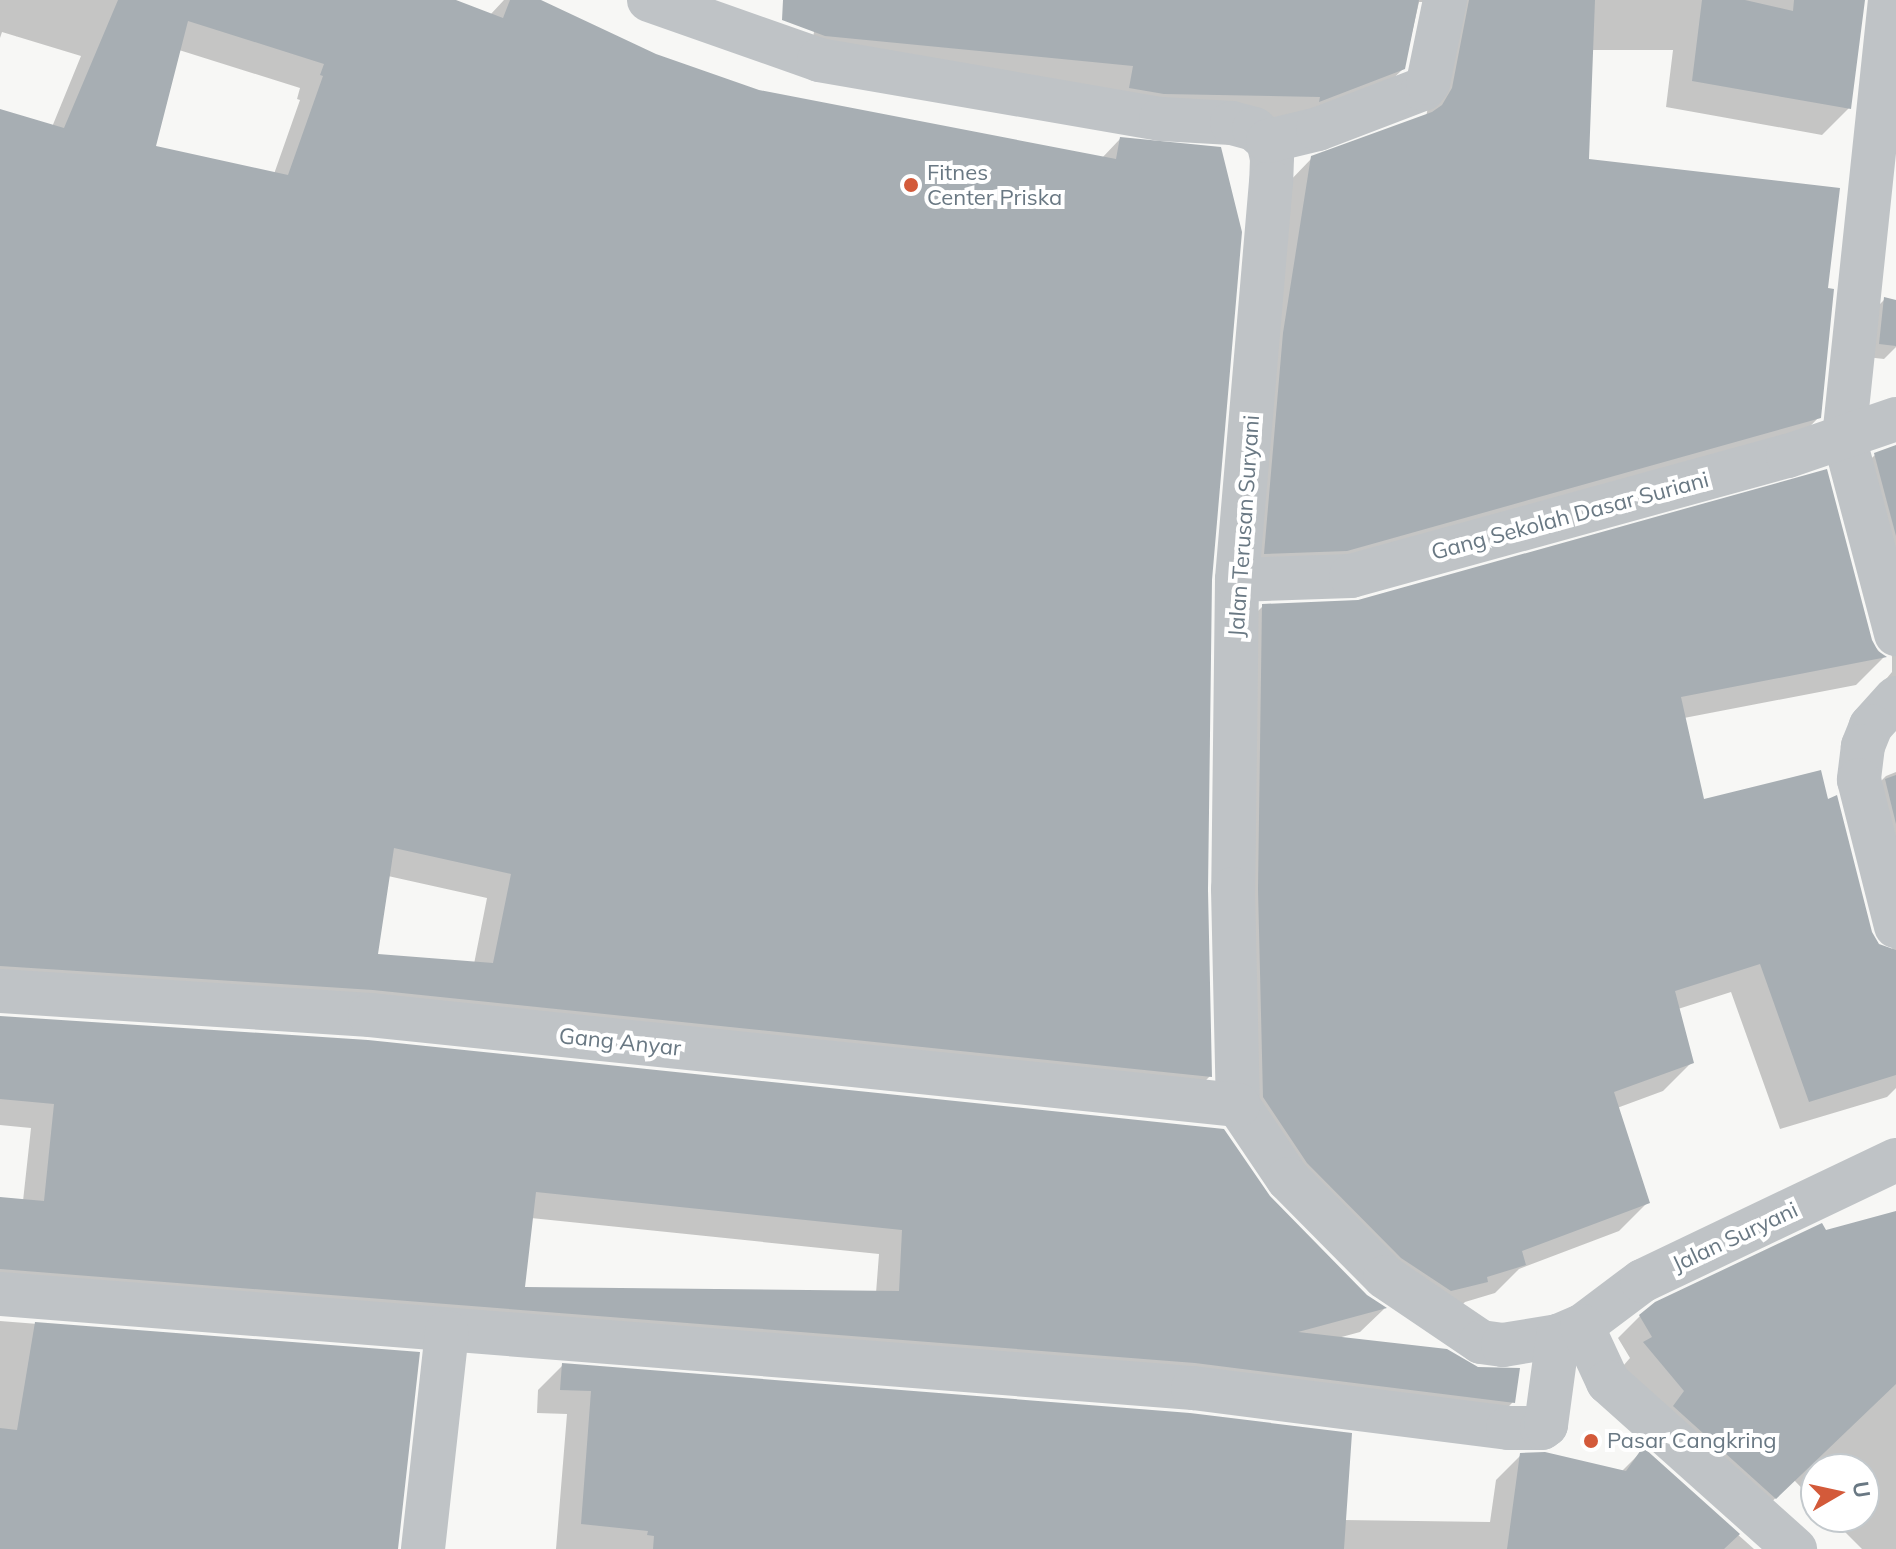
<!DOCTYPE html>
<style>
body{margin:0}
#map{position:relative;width:1896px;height:1549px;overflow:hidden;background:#f7f7f5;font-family:Mulish,sans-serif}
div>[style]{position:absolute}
.shadow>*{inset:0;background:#0003}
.building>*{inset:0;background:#a7aeb3}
.street>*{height:44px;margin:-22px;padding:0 22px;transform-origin:22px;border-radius:22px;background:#bfc3c6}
.dots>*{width:22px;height:22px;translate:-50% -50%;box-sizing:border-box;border:4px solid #fff;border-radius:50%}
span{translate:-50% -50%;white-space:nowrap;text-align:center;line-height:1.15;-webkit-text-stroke:8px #fff;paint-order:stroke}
.poi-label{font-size:22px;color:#697883}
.left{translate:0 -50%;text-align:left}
.street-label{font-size:22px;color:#697883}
.north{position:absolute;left:1800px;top:1453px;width:80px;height:80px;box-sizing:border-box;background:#fff;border:2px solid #c3c9cd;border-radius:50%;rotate:81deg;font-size:22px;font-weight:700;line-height:32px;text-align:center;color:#697883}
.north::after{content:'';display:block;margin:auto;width:28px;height:36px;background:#d35a3a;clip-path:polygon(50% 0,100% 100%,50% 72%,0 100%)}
</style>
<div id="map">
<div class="shadow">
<i style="clip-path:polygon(evenodd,0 0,451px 0,490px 15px,504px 0,536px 0,655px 56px,758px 91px,1101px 159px,1120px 139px,1210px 579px,1206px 890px,1210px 1076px,1186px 1101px,0 991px,0 111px,52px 127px,81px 56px,2px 32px,0 38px,0 0,179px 50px,300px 88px,297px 99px,300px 100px,274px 174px,154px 147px,179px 50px,0 0,388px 876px,487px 898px,474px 964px,376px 955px,388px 876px)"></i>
<i style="clip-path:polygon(820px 0,1863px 0,1849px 108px,1822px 135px,1666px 107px,1673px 50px,1592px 50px,1587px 160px,1826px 289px,1819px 417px,1792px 445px,1319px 577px,1238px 580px,1285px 186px,1312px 158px,1426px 117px,1443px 33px,1423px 2px,1419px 2px,1404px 68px,1376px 95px,1294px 127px,808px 64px)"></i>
<i style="clip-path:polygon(1884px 300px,1896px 302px,1896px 347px,1884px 359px,1866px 357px,1871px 313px)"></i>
<i style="clip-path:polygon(1896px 447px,1896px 720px,1881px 685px,1892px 672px,1892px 657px,1846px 483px,1875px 455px)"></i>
<i style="clip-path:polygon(1263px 606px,1870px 641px,1884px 657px,1856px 685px,1684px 718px,1702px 802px,1870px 934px,1877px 945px,1893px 952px,1857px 805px,1886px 776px,1896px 772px,1896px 1088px,1887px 1097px,1780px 1129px,1731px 992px,1678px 1009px,1692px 1062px,1663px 1091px,1617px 1108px,1648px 1202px,1619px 1231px,1519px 1269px,1495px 1293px,1465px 1302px,1457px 1310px,1235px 1126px,1234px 635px)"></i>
<i style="clip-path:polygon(evenodd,0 1018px,1268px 1198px,1366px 1296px,1384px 1309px,1360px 1332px,1338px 1338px,1513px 1402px,1488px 1427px,0 1295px,0 1199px,23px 1201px,31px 1128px,0 1125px,0 1018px,531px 1218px,879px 1254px,876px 1293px,523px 1289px,531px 1218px)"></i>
<i style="clip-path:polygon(1896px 1213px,1896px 1549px,1862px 1549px,1830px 1517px,1864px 1517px,1864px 1469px,1816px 1469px,1816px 1503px,1794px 1480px,1753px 1520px,1623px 1366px,1630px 1358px,1618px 1338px,1640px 1316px,1824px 1233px)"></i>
<i style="clip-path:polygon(0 1321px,417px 1354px,396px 1549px,0 1549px)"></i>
<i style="clip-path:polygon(563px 1365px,1344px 1520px,1490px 1522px,1496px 1480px,1521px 1455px,1621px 1472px,1643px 1450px,1754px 1549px,556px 1549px,567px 1414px,537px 1413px,538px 1390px)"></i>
</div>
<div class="building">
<i style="clip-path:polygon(evenodd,118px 0,456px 0,503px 18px,510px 0,541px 0,656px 54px,759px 90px,1116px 159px,1120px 137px,1221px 147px,1242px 232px,1212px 580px,1208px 890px,1212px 1077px,373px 990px,0 966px,0 109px,64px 128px,118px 0,188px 21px,324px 64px,320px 75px,323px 76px,288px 175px,156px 146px,188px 21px,118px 0,394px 848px,511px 874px,493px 963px,378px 954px,394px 848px)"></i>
<i style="clip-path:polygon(783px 0,1419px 0,1405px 69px,1319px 102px,1320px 97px,1164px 94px,1129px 88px,1133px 66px,825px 36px,782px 20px)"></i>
<i style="clip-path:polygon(1469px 0,1595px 0,1589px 159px,1840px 188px,1828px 288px,1834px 289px,1821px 418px,1347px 551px,1264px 554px,1283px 333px,1311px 156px,1432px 112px,1442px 105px,1452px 88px)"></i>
<i style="clip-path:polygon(1702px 0,1745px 0,1793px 11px,1794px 0,1865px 0,1851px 109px,1692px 81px)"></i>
<i style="clip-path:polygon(1884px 297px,1896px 300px,1896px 346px,1879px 344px)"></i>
<i style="clip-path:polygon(1896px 445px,1896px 536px,1874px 453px)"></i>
<i style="clip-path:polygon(1827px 469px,1872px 640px,1878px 651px,1887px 657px,1681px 697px,1704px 799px,1821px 770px,1828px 799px,1837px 795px,1872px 932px,1879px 944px,1896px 950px,1896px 1075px,1809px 1102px,1760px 964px,1675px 991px,1694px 1063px,1614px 1092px,1650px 1203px,1522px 1251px,1526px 1265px,1487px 1277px,1488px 1282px,1451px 1291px,1401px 1258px,1307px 1163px,1263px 1097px,1258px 889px,1262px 604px,1358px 600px)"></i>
<i style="clip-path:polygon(1896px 775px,1896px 824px,1885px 779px)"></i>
<i style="clip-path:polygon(evenodd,0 1016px,368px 1040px,1224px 1129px,1270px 1196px,1367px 1295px,1387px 1308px,1298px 1332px,1447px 1349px,1478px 1367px,1520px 1368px,1515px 1403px,1195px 1363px,0 1269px,0 1197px,44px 1201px,54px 1104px,0 1099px,0 1016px,536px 1192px,902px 1230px,899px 1291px,525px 1287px,536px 1192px)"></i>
<i style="clip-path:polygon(1896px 1211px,1896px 1384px,1776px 1499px,1673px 1406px,1684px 1391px,1643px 1342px,1652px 1337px,1639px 1315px,1655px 1302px,1822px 1223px,1826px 1230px)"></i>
<i style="clip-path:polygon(35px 1322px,420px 1352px,398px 1549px,0 1549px,0 1428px,17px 1430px)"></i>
<i style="clip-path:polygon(562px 1363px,1190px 1413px,1352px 1433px,1344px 1549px,653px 1549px,654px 1536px,647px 1535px,648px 1531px,581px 1524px,591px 1391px,560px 1390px)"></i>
<i style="clip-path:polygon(1643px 1447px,1740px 1534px,1724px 1549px,1507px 1549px,1520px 1453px,1545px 1452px,1626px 1471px)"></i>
</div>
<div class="street">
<i style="left:649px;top:0;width:180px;rotate:19.4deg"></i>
<i style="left:819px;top:60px;width:347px;rotate:9.8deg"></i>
<i style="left:1161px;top:119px;width:71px;rotate:3.2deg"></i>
<i style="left:1232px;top:123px;width:23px;rotate:15deg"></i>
<i style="left:1254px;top:129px;width:18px;rotate:41deg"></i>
<i style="left:1268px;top:141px;width:17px;rotate:77deg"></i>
<i style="left:1272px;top:158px;width:24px;rotate:92deg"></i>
<i style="left:1271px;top:182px;width:399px;rotate:94.9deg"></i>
<i style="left:1237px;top:580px;width:309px;rotate:90.7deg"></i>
<i style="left:1233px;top:889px;width:216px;rotate:88.7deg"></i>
<i style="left:1238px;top:1105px;width:89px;rotate:56deg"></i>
<i style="left:1288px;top:1179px;width:138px;rotate:45.3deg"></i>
<i style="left:1385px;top:1277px;width:116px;rotate:34.1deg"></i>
<i style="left:1481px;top:1342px;width:22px;rotate:8deg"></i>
<i style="left:1503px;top:1345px;width:56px;rotate:-9.3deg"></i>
<i style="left:1558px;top:1336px;width:26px;rotate:-23deg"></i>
<i style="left:1582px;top:1326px;width:75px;rotate:-36.9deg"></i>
<i style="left:1642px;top:1281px;width:281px;rotate:-25.5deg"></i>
<i style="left:1890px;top:0;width:439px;rotate:96deg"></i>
<i style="left:1844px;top:437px;width:204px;rotate:75.2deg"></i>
<i style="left:1268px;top:141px;width:51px;rotate:-13.5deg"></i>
<i style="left:1318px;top:129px;width:112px;rotate:-20.9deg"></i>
<i style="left:1423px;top:89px;width:8px;rotate:-50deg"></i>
<i style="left:1428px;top:83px;width:85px;rotate:-78.4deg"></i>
<i style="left:1237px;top:580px;width:114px;rotate:-2deg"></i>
<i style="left:1351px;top:576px;width:453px;rotate:-15.4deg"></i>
<i style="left:1788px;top:456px;width:114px;rotate:-18.9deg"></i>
<i style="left:1896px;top:698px;width:38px;rotate:132deg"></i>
<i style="left:1871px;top:726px;width:22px;rotate:112deg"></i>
<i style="left:1863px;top:746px;width:34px;rotate:97deg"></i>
<i style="left:1859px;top:780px;width:151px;rotate:75.8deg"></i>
<i style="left:0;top:991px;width:371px;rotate:3.7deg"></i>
<i style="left:370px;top:1015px;width:873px;rotate:5.92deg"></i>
<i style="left:0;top:1294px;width:1197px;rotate:4.51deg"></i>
<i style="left:1193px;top:1388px;width:318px;rotate:7.2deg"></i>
<i style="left:1508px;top:1428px;width:34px"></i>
<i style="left:1542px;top:1428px;width:5px;rotate:-37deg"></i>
<i style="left:1546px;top:1425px;width:90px;rotate:-82.3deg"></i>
<i style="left:1582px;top:1326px;width:62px;rotate:65.1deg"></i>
<i style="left:1608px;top:1382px;width:251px;rotate:41.8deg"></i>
<i style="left:423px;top:1549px;width:218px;rotate:-83.7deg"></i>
</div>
<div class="dots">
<i style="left:911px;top:185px;background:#d35a3a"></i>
<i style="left:1591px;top:1441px;background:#d35a3a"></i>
</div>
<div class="poi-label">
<span class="left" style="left:927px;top:185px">Fitnes<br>Center Priska</span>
<span class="left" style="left:1607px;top:1441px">Pasar Cangkring</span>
</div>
<div class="street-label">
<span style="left:1570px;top:516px;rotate:-15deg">Gang Sekolah Dasar Suriani</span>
<span style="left:1244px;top:526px;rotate:-86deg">Jalan Terusan Suryani</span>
<span style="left:620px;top:1042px;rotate:6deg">Gang Anyar</span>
<span style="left:1735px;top:1237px;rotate:-25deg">Jalan Suryani</span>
</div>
<div class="north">U</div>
</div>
